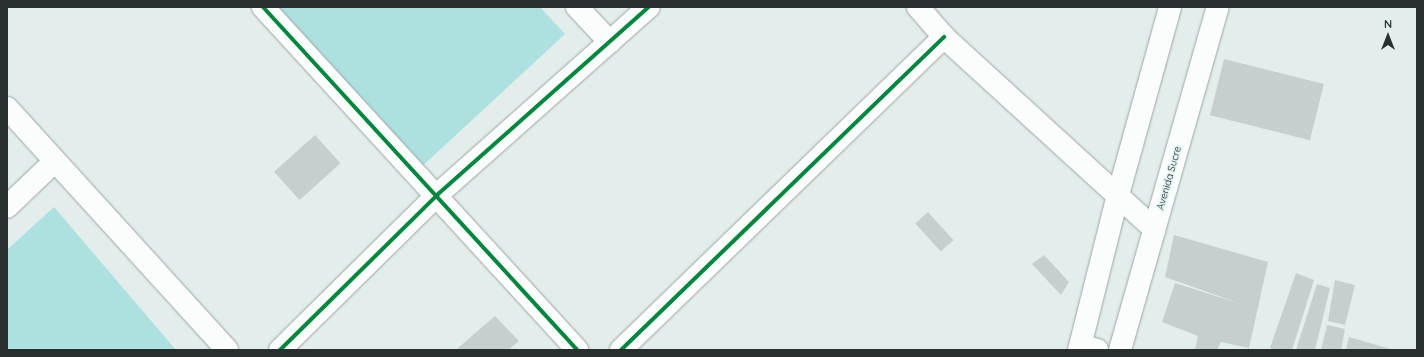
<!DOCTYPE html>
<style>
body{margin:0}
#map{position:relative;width:1424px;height:357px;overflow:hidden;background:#e2edec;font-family:Quicksand,sans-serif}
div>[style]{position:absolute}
.green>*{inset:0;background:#ace1df}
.building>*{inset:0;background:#c6cfce;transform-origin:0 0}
.roads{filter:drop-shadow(0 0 1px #9da6a5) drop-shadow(0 0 1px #9da6a5)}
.minor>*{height:22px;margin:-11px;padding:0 11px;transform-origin:11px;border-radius:11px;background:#fbfcfc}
.tertiary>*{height:22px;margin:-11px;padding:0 11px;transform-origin:11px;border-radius:11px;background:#fbfcfc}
.cycleway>*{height:4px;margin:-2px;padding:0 2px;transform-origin:2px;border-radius:2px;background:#00873e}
span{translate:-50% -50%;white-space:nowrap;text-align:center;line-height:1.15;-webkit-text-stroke:3px #def1f0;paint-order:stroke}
.street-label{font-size:10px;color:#282f2e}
.frame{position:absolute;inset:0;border:8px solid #282f2e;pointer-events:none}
.north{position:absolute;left:1368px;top:16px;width:40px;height:40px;-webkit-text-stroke:3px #def1f0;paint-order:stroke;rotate:0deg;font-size:11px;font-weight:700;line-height:16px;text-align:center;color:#282f2e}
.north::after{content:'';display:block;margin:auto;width:14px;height:18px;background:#282f2e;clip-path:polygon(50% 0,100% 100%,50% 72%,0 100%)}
</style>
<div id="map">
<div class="green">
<i style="clip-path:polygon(264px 7px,540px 7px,565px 34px,418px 170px)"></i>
<i style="clip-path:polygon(54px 207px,176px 350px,7px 350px,7px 250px)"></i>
</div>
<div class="building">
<i style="left:1224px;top:59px;width:103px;height:58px;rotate:14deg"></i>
<i style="left:315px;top:135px;width:38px;height:55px;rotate:48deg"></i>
<i style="left:928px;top:212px;width:38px;height:17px;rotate:48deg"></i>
<i style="clip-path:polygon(1174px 235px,1268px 262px,1249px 348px,1221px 342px,1217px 350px,1195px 350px,1198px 336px,1162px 322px,1175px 283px,1241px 304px,1165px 277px)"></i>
<i style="clip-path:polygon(1044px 255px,1069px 282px,1061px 295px,1032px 264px)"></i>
<i style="clip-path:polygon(1296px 273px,1314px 280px,1292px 350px,1277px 350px,1270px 348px)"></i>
<i style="clip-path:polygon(1335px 280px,1355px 285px,1345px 325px,1328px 321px)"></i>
<i style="clip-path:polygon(1317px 284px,1330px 288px,1315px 350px,1296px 350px)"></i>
<i style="clip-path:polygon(495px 316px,519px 341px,508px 350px,460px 350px,458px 348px)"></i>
<i style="clip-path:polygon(1327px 325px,1345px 329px,1341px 350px,1321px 350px)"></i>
<i style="clip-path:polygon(1349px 337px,1394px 350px,1346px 350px)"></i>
</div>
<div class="roads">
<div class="minor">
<i style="left:263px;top:7px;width:465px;rotate:47.5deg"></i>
<i style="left:577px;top:7px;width:48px;rotate:46.7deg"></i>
<i style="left:918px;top:7px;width:40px;rotate:49deg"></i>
<i style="left:944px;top:37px;width:285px;rotate:42.4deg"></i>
<i style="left:7px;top:108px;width:327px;rotate:47.7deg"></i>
<i style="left:7px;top:207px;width:66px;rotate:-43.8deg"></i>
<i style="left:1081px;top:345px;width:17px;rotate:17deg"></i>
<i style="left:280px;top:350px;width:221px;rotate:-44.6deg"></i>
<i style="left:437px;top:195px;width:283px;rotate:-41.6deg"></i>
<i style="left:621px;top:350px;width:450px;rotate:-44.1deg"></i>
</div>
<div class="tertiary">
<i style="left:1079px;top:350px;width:160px;rotate:-75.9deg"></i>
<i style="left:1118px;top:195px;width:195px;rotate:-74.5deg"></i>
<i style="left:1120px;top:350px;width:357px;rotate:-74.1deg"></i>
</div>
</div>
<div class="cycleway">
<i style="left:263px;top:7px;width:465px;rotate:47.5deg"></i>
<i style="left:280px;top:350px;width:221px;rotate:-44.6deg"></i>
<i style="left:437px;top:195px;width:283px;rotate:-41.6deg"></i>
<i style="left:621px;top:350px;width:450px;rotate:-44.1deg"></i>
</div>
<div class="street-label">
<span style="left:1169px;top:178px;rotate:-74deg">Avenida Sucre</span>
</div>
<div class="frame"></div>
<div class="north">N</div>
</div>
